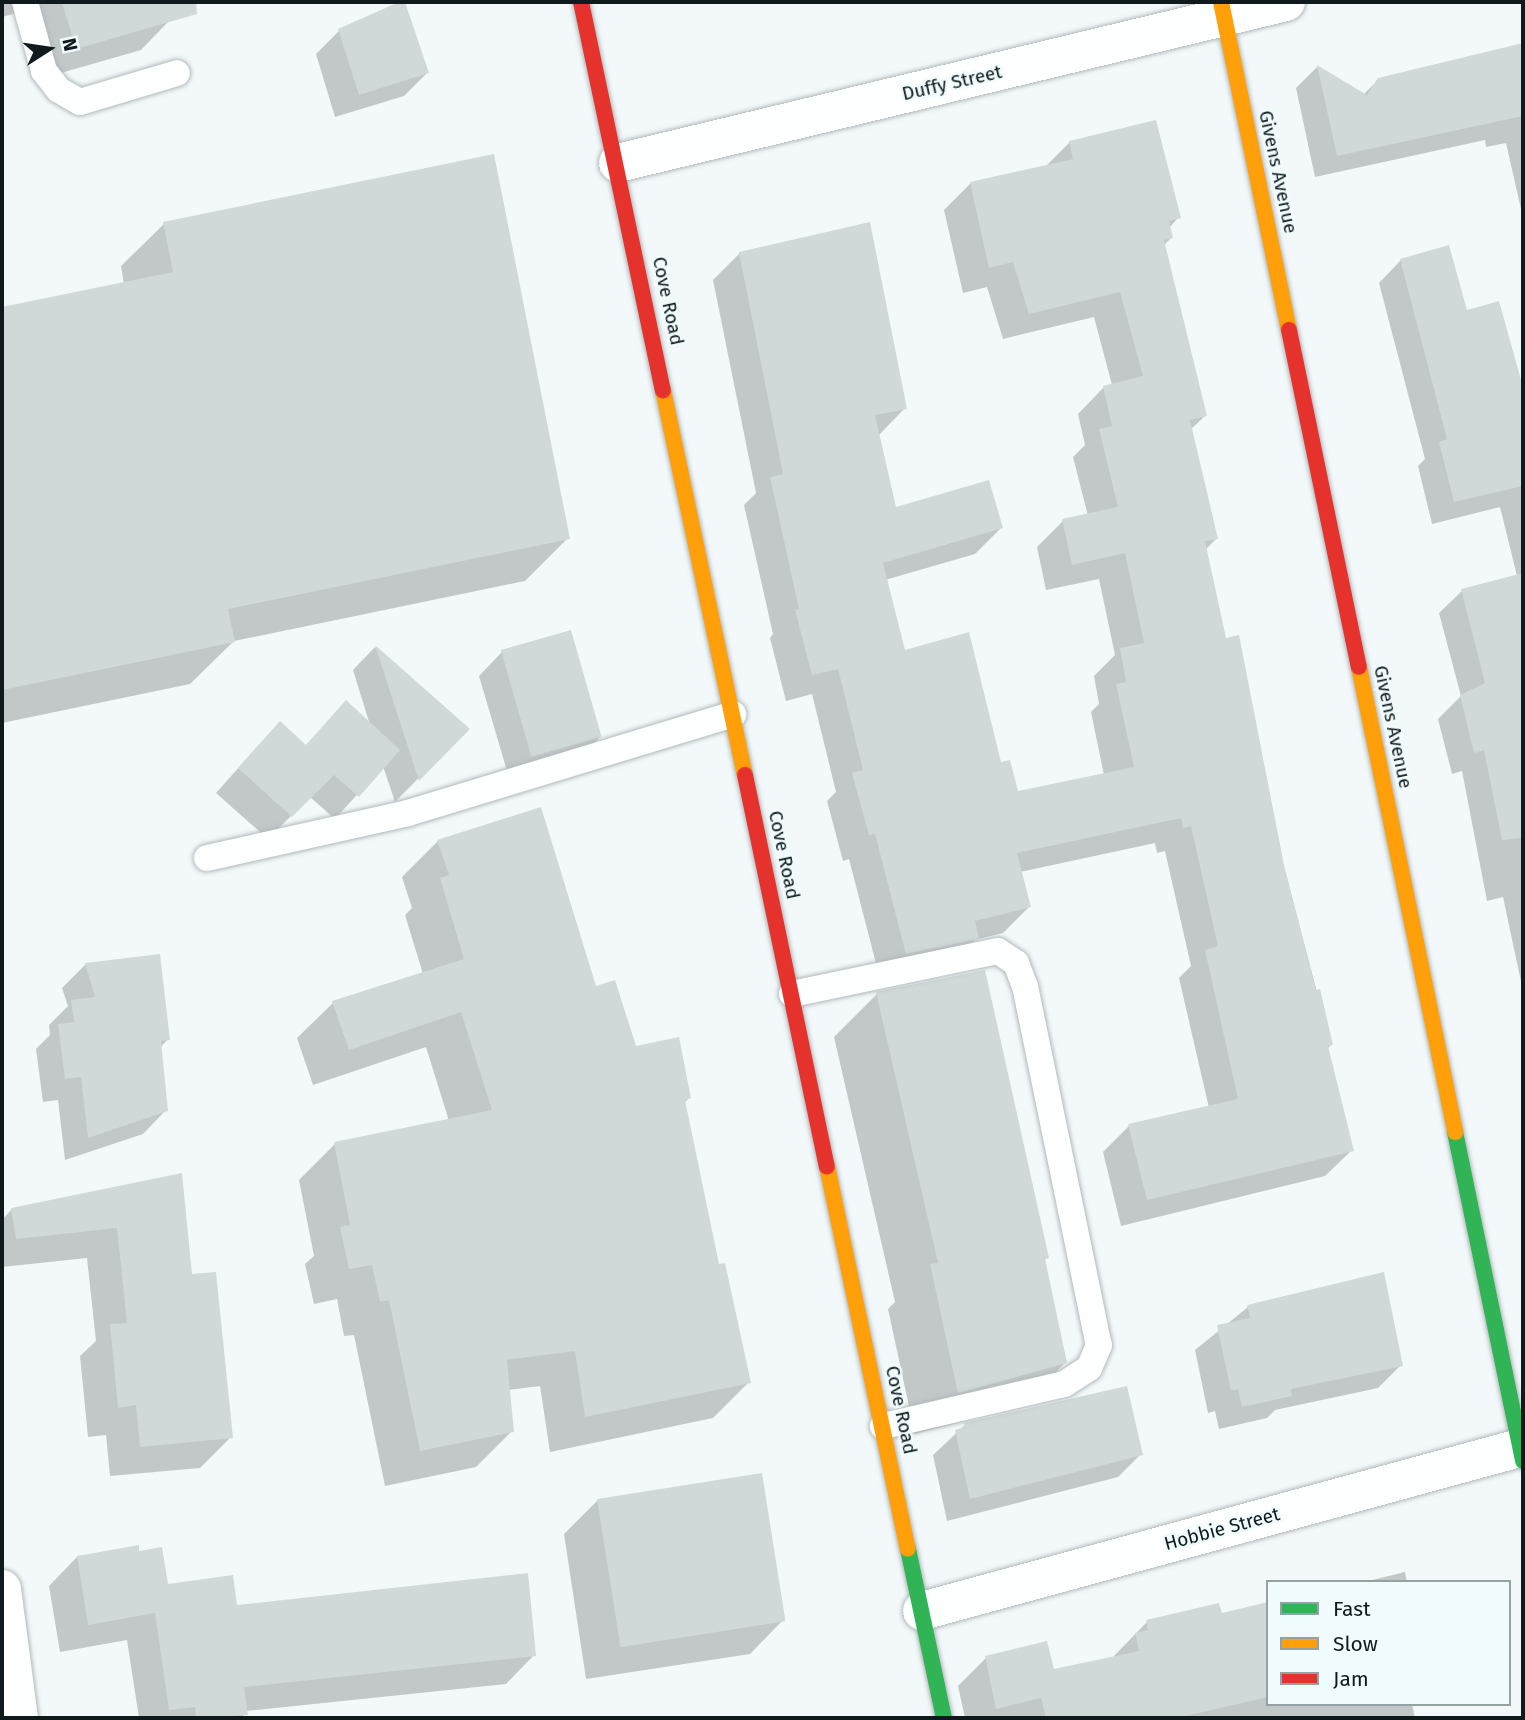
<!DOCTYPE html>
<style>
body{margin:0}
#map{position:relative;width:1525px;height:1720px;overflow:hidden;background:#f3f9fa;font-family:"Fira Sans",sans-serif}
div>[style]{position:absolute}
.shadow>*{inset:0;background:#0003}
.building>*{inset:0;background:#d0d9d7;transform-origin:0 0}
.roads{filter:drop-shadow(0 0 2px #b2b9ba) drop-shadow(0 0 2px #b2b9ba)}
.lane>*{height:26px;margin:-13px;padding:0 13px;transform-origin:13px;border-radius:13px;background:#fdfefe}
.street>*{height:38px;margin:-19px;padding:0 19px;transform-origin:19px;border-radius:19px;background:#fdfefe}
.fast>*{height:16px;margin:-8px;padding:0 8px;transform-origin:8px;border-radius:8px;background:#30b455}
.slow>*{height:16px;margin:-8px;padding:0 8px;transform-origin:8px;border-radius:8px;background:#ff9f0a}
.jam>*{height:16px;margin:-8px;padding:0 8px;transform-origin:8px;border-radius:8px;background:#e5322d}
span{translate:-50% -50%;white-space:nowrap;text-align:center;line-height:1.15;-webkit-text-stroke:5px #f0fbfd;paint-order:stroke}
.street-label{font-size:19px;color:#10191c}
.frame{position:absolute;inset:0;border:4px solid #10191c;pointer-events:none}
.legend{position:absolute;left:1266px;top:1580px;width:245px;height:126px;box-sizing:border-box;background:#f0fbfd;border:2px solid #96a1a3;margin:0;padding:9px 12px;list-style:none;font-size:21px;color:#10191c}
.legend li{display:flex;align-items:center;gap:14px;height:35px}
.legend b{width:35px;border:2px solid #96a1a3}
.north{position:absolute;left:14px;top:14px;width:70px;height:70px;-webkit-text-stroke:5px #f0fbfd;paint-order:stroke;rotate:78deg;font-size:19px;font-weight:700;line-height:28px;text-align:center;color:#10191c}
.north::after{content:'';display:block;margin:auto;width:24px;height:32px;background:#10191c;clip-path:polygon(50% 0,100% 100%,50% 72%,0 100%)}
</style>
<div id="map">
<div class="shadow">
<i style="clip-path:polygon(2px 2px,164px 2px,169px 21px,141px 50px,47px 77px,28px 10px,2px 17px)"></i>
<i style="clip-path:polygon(404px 2px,427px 73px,404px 96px,335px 117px,316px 54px,339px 31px)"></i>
<i style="clip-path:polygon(1513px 47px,1523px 47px,1523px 218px,1506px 143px,1486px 147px,1485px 140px,1315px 177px,1296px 88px,1317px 67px,1363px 95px,1379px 79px)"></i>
<i style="clip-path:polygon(1070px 142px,1179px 217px,1169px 228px,1171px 238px,1164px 245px,1205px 416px,1190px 430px,1216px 539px,1205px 550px,1224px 640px,1331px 1045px,1327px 1049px,1352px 1150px,1325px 1176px,1121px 1226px,1103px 1152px,1129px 1126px,1209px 1108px,1179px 978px,1191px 966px,1165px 851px,1157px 853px,1155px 843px,1020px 872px,1029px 907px,1003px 933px,975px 940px,951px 965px,880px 979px,849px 859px,843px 861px,827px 801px,836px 792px,812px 694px,786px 701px,770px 638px,773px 634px,744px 505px,756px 493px,713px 280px,740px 253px,905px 408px,879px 435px,895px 509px,1001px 528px,975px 554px,885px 580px,904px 652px,1000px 764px,1017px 794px,1104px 775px,1091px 712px,1099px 704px,1094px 676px,1115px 655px,1099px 579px,1046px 590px,1037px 547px,1063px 521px,1088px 516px,1073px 457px,1085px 445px,1078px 414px,1104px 387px,1112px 385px,1094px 317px,1003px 339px,987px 287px,963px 293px,944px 210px,970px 184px,1045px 167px)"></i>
<i style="clip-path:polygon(164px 224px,568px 538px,525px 581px,234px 641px,190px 684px,2px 723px,2px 309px,124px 284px,121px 266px)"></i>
<i style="clip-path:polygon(1401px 260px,1466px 312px,1498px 303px,1523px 394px,1523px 991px,1503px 897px,1487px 901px,1462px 771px,1452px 774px,1438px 719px,1461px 696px,1439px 613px,1462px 591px,1517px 576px,1500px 507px,1432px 524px,1418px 466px,1425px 459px,1379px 283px)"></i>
<i style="clip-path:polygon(375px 647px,467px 729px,395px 802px,383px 766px,335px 819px,310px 797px,268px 839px,216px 793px,257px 747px,305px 746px,346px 703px,370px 725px,353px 670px)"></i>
<i style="clip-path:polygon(502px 652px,600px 737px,577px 760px,510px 781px,479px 676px)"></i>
<i style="clip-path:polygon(438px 841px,595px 988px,634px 1048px,689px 1098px,684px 1103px,717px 1266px,749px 1382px,713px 1418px,550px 1452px,540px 1386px,508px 1390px,512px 1431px,476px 1467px,385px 1486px,354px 1335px,344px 1336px,337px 1299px,314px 1304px,305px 1264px,314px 1256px,299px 1180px,335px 1144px,449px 1121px,426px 1047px,313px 1085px,297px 1038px,333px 1003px,423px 974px,405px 915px,412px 908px,402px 877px)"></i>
<i style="clip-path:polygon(158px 956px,168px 1039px,160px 1048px,166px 1110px,143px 1134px,65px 1160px,58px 1100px,43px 1102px,36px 1049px,50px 1035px,49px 1025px,68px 1006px,62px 988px,85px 965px)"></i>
<i style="clip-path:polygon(877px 994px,1047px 1257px,1044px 1261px,1065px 1363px,1022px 1406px,915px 1434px,888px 1309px,895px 1302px,834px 1037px)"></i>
<i style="clip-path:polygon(180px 1175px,190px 1276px,231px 1437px,200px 1468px,110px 1476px,106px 1435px,88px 1437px,80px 1356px,96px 1341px,87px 1258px,2px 1267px,2px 1220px,12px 1209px)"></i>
<i style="clip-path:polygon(1248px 1307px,1401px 1365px,1378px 1388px,1275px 1410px,1267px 1418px,1219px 1429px,1215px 1411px,1208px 1413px,1195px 1350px)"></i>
<i style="clip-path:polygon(965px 1425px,1141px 1454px,1118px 1477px,947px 1521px,933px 1455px)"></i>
<i style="clip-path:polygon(598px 1500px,783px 1620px,750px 1654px,586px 1679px,564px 1534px)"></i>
<i style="clip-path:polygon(137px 1553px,167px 1586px,236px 1607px,534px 1655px,506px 1684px,246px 1711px,242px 1718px,139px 1718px,127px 1640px,60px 1652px,49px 1586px,77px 1557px)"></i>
<i style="clip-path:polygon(1405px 1572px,1407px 1582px,1364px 1582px)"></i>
<i style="clip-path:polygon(1147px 1622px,1225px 1635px,1268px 1626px,1268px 1704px,1412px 1704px,1415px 1718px,965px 1718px,958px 1686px,986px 1658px,1053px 1671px,1112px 1658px)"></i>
</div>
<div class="building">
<i style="clip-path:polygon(62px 2px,196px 2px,197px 14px,76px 49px)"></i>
<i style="clip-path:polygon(399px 2px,405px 2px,429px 73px,359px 95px,338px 29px)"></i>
<i style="clip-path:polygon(1523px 43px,1523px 116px,1337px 156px,1317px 65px,1367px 95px,1378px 78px)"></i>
<i style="clip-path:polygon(1156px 120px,1181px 218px,1169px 221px,1173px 238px,1164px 240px,1207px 416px,1190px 420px,1218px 539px,1205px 541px,1226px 638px,1239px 635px,1284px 865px,1316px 990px,1320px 989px,1333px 1045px,1328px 1046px,1354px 1151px,1147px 1200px,1128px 1124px,1238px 1099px,1205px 950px,1218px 946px,1191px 826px,1183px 828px,1181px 818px,1017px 853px,1031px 907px,975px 921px,979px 939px,906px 954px,875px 834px,869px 835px,852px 773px,863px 770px,838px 669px,812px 675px,795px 610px,799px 609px,770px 477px,783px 474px,739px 252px,870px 222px,907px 409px,875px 415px,896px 507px,989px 480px,1003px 528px,883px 563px,905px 650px,969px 632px,1001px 762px,1010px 760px,1018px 791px,1134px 767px,1116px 684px,1126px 682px,1120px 648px,1144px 643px,1125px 553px,1072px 565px,1062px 519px,1118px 507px,1099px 429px,1112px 426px,1103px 386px,1143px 376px,1120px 292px,1029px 314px,1013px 262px,989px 268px,970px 182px,1073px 159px,1069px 141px)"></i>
<i style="clip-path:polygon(494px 154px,570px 539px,228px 609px,235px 642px,2px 690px,2px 307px,173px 272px,163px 222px)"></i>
<i style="clip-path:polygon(1449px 245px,1467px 310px,1499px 301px,1523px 387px,1523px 486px,1454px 502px,1439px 442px,1447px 439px,1400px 259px)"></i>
<i style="clip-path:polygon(1523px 573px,1523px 838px,1502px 840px,1484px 750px,1474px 753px,1460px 695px,1485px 683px,1461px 589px)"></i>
<i style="left:571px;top:630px;width:111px;height:73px;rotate:74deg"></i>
<i style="clip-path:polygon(375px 645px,470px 729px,419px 781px)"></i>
<i style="clip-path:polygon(346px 700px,400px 750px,359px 797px,334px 775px,292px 817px,238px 768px,280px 721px,306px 745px)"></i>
<i style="clip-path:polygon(541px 807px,596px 986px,615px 980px,636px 1046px,679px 1037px,691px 1098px,685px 1100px,719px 1264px,725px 1263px,751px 1383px,585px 1417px,575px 1351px,507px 1360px,514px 1432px,420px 1451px,389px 1300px,380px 1302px,372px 1265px,349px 1269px,340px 1227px,350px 1225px,334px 1142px,492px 1110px,461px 1012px,349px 1050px,332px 1001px,464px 959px,440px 878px,449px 875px,437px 840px)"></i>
<i style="clip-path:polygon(160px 954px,170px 1040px,161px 1041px,168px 1111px,88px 1138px,81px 1077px,65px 1079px,58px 1024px,74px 1022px,71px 1000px,95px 997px,85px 963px)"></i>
<i style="clip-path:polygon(985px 970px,1049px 1258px,1045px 1259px,1067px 1363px,958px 1393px,930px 1264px,938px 1263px,876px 992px)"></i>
<i style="clip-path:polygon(182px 1173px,192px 1274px,216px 1272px,233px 1438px,140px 1447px,136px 1405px,118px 1408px,110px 1324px,127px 1323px,117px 1228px,16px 1239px,11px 1208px)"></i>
<i style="clip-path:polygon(1384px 1272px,1403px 1366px,1291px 1389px,1292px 1396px,1242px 1407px,1238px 1389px,1231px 1391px,1217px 1325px,1250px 1318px,1247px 1305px)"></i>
<i style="clip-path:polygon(1127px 1386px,1143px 1455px,970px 1499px,955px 1430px,965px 1427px,964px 1423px)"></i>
<i style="left:762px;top:1473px;width:150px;height:167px;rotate:81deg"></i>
<i style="clip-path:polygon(139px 1545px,139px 1551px,162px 1547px,168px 1584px,233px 1575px,237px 1605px,528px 1573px,536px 1656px,244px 1687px,248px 1715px,196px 1718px,195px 1707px,169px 1710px,155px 1613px,88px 1625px,77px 1556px)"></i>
<i style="clip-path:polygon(1268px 1602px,1268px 1697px,1177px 1718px,1046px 1718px,1041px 1698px,996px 1709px,985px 1656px,1047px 1641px,1054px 1669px,1139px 1651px,1135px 1633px,1148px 1630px,1146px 1620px,1219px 1603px,1222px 1613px)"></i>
</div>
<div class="roads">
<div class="lane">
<i style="left:25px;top:2px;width:72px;rotate:74.6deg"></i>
<i style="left:44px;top:71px;width:24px;rotate:52deg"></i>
<i style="left:59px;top:90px;width:24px;rotate:30deg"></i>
<i style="left:80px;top:102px;width:101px;rotate:-16.6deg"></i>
<i style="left:207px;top:858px;width:206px;rotate:-12.6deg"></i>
<i style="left:408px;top:813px;width:340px;rotate:-16.9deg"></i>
<i style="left:792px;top:994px;width:210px;rotate:-11.8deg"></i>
<i style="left:998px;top:951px;width:22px;rotate:34deg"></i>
<i style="left:1016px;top:963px;width:25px;rotate:69deg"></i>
<i style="left:1025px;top:986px;width:367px;rotate:78.4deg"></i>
<i style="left:1099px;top:1345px;width:25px;rotate:113deg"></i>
<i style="left:1089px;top:1368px;width:30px;rotate:147deg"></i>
<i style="left:1064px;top:1384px;width:186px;rotate:166.9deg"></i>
</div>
<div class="street">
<i style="left:618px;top:163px;width:687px;rotate:-13.55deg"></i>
<i style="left:2px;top:1589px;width:130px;rotate:82.5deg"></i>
<i style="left:922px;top:1611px;width:623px;rotate:-15.26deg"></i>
</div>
<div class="fast">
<i style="left:1455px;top:1132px;width:336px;rotate:78.3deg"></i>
<i style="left:908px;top:1549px;width:173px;rotate:78deg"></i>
</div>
<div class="slow">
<i style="left:1221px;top:2px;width:335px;rotate:78.3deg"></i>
<i style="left:663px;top:390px;width:394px;rotate:78deg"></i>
<i style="left:1359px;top:667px;width:475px;rotate:78.3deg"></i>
<i style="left:827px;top:1166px;width:391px;rotate:78.1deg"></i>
</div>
<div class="jam">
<i style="left:581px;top:2px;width:397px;rotate:78.1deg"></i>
<i style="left:1289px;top:330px;width:344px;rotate:78.3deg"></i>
<i style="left:745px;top:775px;width:400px;rotate:78.2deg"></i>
</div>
</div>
<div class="street-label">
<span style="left:952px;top:83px;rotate:-13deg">Duffy Street</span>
<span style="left:1278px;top:172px;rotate:78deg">Givens Avenue</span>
<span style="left:668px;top:301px;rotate:78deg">Cove Road</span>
<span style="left:1393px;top:727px;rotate:78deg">Givens Avenue</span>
<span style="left:784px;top:855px;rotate:78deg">Cove Road</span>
<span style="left:901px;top:1410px;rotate:78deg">Cove Road</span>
<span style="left:1222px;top:1529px;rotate:-15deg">Hobbie Street</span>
</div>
<div class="frame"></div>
<ul class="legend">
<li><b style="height:9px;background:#30b455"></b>Fast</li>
<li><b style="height:9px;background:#ff9f0a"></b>Slow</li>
<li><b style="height:9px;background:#e5322d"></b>Jam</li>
</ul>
<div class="north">N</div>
</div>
